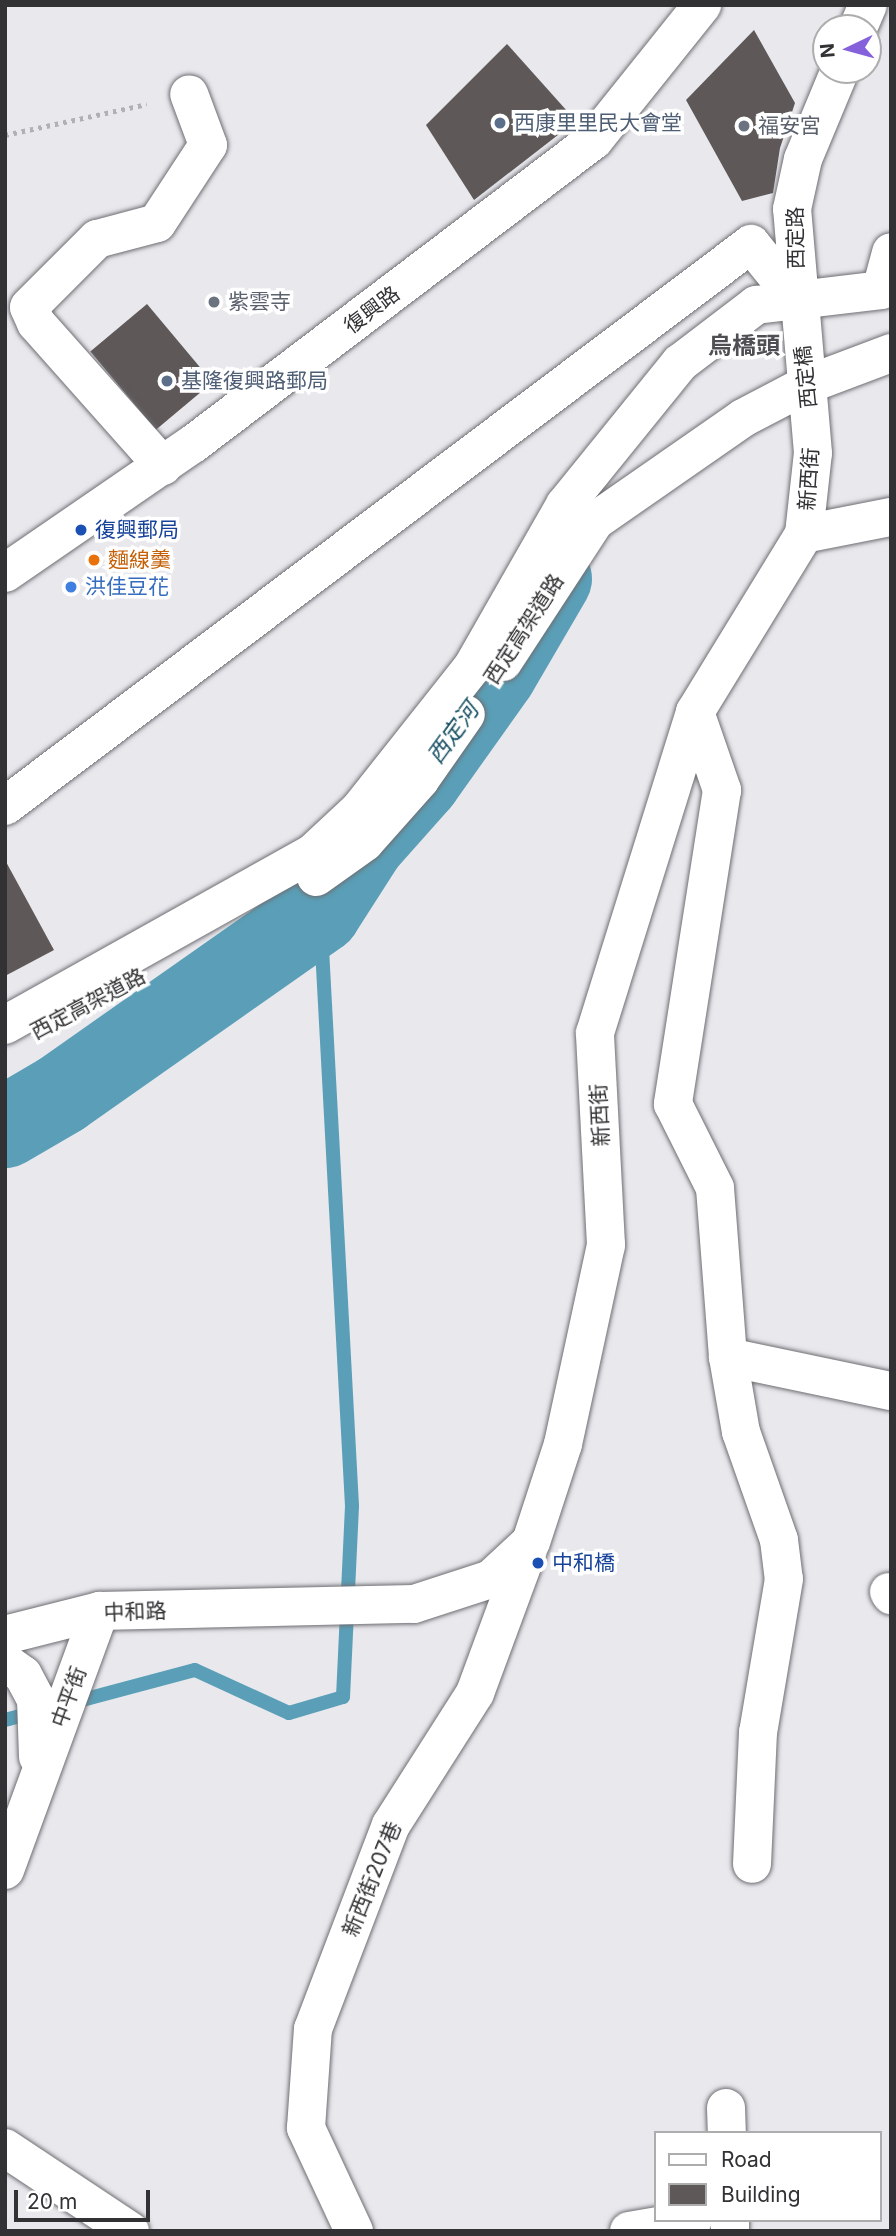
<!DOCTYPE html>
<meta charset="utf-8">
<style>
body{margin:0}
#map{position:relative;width:896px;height:2236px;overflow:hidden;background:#e8e8ed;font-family:Inter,"Noto Sans TC",sans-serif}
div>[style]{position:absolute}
.stream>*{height:14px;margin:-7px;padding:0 7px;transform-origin:7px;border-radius:7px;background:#5a9fb7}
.river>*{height:82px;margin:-41px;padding:0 41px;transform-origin:41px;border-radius:41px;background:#5a9fb7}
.building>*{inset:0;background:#5e5858;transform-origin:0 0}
.path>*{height:4.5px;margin-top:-2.25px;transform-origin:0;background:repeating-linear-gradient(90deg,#b1b1b5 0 3.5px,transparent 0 8.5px)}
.roads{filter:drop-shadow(0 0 2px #6e6e73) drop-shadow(0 0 2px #6e6e73)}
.minor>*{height:38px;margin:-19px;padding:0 19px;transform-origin:19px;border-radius:19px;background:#fff}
.dots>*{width:19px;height:19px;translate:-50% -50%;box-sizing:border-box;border:4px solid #fff;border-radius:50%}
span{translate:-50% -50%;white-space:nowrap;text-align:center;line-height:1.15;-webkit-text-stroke:7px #fff;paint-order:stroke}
.service-label{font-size:21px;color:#4e5e75}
.left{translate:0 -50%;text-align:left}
.worship-label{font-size:21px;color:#5b616d}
.street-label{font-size:21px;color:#323234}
.transit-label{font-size:21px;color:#164399}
.food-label{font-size:21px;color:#c56008}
.shop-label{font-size:21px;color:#366cbe}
.water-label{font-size:23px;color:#165062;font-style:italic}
.quarter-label{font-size:24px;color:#4e4e53;font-weight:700}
.frame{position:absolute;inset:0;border:7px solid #323234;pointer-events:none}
.legend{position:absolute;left:654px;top:2131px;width:228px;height:91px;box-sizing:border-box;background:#fff;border:2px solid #adadae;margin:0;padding:9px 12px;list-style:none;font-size:21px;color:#323234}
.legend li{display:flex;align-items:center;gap:14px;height:35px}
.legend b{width:35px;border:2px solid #adadae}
.north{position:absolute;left:812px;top:14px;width:70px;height:70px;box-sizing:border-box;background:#fff;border:2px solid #adadae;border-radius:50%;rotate:265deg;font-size:19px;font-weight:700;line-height:28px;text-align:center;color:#323234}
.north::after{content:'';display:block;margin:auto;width:24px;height:32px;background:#8562dc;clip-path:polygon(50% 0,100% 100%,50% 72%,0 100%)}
.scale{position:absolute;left:14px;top:2190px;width:136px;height:32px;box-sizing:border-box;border:4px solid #323234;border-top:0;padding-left:9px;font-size:21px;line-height:24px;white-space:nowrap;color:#323234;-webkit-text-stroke:5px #fff;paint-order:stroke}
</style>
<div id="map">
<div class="stream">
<i style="left:71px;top:1703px;width:128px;rotate:-14.9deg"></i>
<i style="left:195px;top:1670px;width:103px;rotate:24.6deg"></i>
<i style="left:289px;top:1713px;width:56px;rotate:-16.5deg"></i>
<i style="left:343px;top:1697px;width:191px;rotate:-87.3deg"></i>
<i style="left:352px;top:1506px;width:595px;rotate:-93.08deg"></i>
<i style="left:5px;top:1720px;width:30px;rotate:-15deg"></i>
</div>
<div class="river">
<i style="left:5px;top:1127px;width:64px;rotate:-30.2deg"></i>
<i style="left:60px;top:1095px;width:318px;rotate:-35.1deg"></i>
<i style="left:320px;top:912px;width:83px;rotate:-57.3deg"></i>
<i style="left:365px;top:842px;width:83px;rotate:-48.4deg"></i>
<i style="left:420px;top:780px;width:131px;rotate:-54.6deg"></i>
<i style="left:496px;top:673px;width:109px;rotate:-59.7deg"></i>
</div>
<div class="building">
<i style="clip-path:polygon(754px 30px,795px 103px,780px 148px,773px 193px,742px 201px,686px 100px)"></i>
<i style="clip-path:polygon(507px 44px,576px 121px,474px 200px,426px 125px)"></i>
<i style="left:147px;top:304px;width:102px;height:74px;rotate:50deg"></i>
<i style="clip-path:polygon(5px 860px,54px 950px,5px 976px)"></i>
</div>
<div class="path">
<i style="left:5px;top:135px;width:145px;rotate:-12.3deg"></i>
</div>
<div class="roads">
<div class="minor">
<i style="left:858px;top:28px;width:25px;rotate:-67deg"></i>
<i style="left:163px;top:466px;width:191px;rotate:-131.6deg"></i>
<i style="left:36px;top:323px;width:17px;rotate:-114deg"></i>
<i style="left:29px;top:307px;width:96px;rotate:-45deg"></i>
<i style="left:97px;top:239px;width:62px;rotate:-14.9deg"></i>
<i style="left:157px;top:223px;width:93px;rotate:-56.8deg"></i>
<i style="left:208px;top:145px;width:54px;rotate:-110.4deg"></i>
<i style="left:804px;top:534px;width:89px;rotate:-11.1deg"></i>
<i style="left:5px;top:573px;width:228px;rotate:-34.5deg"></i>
<i style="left:193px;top:444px;width:503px;rotate:-37.17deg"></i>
<i style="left:594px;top:140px;width:173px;rotate:-51.3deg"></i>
<i style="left:503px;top:662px;width:168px;rotate:-56.9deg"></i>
<i style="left:595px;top:521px;width:180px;rotate:-34.8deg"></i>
<i style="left:743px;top:418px;width:71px;rotate:-27.6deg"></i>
<i style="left:806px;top:385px;width:91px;rotate:-20.6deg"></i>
<i style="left:695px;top:712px;width:83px;rotate:70.9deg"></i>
<i style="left:722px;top:790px;width:318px;rotate:98.9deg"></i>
<i style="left:673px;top:1104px;width:94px;rotate:63.4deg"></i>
<i style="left:715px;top:1188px;width:169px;rotate:85.6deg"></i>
<i style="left:728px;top:1357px;width:76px;rotate:80.2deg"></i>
<i style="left:741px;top:1432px;width:114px;rotate:70.6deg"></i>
<i style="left:779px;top:1540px;width:39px;rotate:83deg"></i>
<i style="left:784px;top:1579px;width:155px;rotate:99.6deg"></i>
<i style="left:758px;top:1732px;width:132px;rotate:92.6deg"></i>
<i style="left:5px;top:806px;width:934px;rotate:-36.99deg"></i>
<i style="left:751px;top:244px;width:75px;rotate:51deg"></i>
<i style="left:316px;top:877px;width:60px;rotate:-35.5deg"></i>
<i style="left:365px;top:842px;width:83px;rotate:-48.4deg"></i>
<i style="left:420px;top:780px;width:80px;rotate:-55.1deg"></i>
<i style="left:5px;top:1025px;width:354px;rotate:-29.2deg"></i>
<i style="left:314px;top:852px;width:62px;rotate:-43deg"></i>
<i style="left:359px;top:810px;width:184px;rotate:-51.6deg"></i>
<i style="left:473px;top:666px;width:185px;rotate:-60.3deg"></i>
<i style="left:565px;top:505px;width:183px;rotate:-51deg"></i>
<i style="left:680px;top:363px;width:96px;rotate:-37.3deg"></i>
<i style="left:756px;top:305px;width:126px;rotate:-6.8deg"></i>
<i style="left:881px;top:290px;width:39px;rotate:-75deg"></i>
<i style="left:728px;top:1357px;width:167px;rotate:11.8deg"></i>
<i style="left:889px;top:1592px;width:4px;rotate:56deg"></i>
<i style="left:5px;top:1635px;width:98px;rotate:-14.2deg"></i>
<i style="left:100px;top:1611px;width:314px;rotate:-1.3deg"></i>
<i style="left:414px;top:1604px;width:81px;rotate:-18deg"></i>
<i style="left:491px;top:1579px;width:54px;rotate:-42.8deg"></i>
<i style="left:531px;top:1542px;width:103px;rotate:-71.9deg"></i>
<i style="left:563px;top:1444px;width:204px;rotate:-77.8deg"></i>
<i style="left:606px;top:1245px;width:212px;rotate:-93deg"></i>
<i style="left:595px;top:1033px;width:336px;rotate:-72.7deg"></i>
<i style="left:695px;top:712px;width:209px;rotate:-58.5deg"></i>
<i style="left:804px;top:534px;width:81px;rotate:-83.7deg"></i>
<i style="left:813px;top:453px;width:245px;rotate:-94.9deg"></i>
<i style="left:792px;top:209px;width:51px;rotate:-77.6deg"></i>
<i style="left:803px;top:159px;width:96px;rotate:-67.4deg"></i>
<i style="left:5px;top:1662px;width:22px;rotate:36deg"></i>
<i style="left:23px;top:1675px;width:27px;rotate:62deg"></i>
<i style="left:36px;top:1699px;width:58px;rotate:88deg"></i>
<i style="left:5px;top:1870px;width:276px;rotate:-69.9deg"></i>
<i style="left:726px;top:2108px;width:25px;rotate:88deg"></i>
<i style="left:5px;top:2148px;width:150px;rotate:33.6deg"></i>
<i style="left:730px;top:2220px;width:11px;rotate:90deg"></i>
<i style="left:354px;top:2231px;width:114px;rotate:-115deg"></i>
<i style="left:306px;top:2128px;width:99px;rotate:-86deg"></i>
<i style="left:313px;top:2029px;width:218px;rotate:-69.1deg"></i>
<i style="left:391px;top:1825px;width:156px;rotate:-57.5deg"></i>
<i style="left:475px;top:1693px;width:153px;rotate:-69.7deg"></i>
<i style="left:629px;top:2231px;width:65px;rotate:-9.8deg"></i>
</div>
</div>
<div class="dots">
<i style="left:500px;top:123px;background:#5c6f8a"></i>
<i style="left:744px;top:126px;background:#6b7280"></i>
<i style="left:214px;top:302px;background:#6b7280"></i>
<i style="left:167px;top:381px;background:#5c6f8a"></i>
<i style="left:81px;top:530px;background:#1a4fb4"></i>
<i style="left:94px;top:560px;background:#e8710a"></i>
<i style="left:71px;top:587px;background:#3f7fe0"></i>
<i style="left:538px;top:1563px;background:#1a4fb4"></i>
</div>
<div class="service-label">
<span class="left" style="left:514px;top:123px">西康里里民大會堂</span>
<span class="left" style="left:181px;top:381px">基隆復興路郵局</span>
</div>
<div class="worship-label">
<span class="left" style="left:758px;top:126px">福安宮</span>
<span class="left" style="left:228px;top:302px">紫雲寺</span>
</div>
<div class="street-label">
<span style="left:796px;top:238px;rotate:-91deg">西定路</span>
<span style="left:372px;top:310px;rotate:-37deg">復興路</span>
<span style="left:806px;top:377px;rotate:-96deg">西定橋</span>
<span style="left:809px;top:479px;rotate:-86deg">新西街</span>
<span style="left:524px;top:629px;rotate:-57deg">西定高架道路</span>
<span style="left:88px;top:1004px;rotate:-28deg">西定高架道路</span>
<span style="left:600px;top:1115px;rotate:-93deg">新西街</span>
<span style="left:135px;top:1612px;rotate:-2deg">中和路</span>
<span style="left:69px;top:1697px;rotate:-70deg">中平街</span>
<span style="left:372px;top:1879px;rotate:-68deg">新西街207巷</span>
</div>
<div class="transit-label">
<span class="left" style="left:95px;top:530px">復興郵局</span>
<span class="left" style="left:552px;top:1563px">中和橋</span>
</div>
<div class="food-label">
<span class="left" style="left:108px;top:560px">麵線羹</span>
</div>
<div class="shop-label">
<span class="left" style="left:85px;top:587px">洪佳豆花</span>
</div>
<div class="water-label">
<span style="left:453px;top:733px;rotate:-54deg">西定河</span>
</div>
<div class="quarter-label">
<span style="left:744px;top:346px">烏橋頭</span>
</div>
<div class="frame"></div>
<ul class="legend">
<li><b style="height:9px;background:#fff"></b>Road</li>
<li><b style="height:19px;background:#5e5858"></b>Building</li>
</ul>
<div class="north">N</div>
<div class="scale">20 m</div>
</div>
